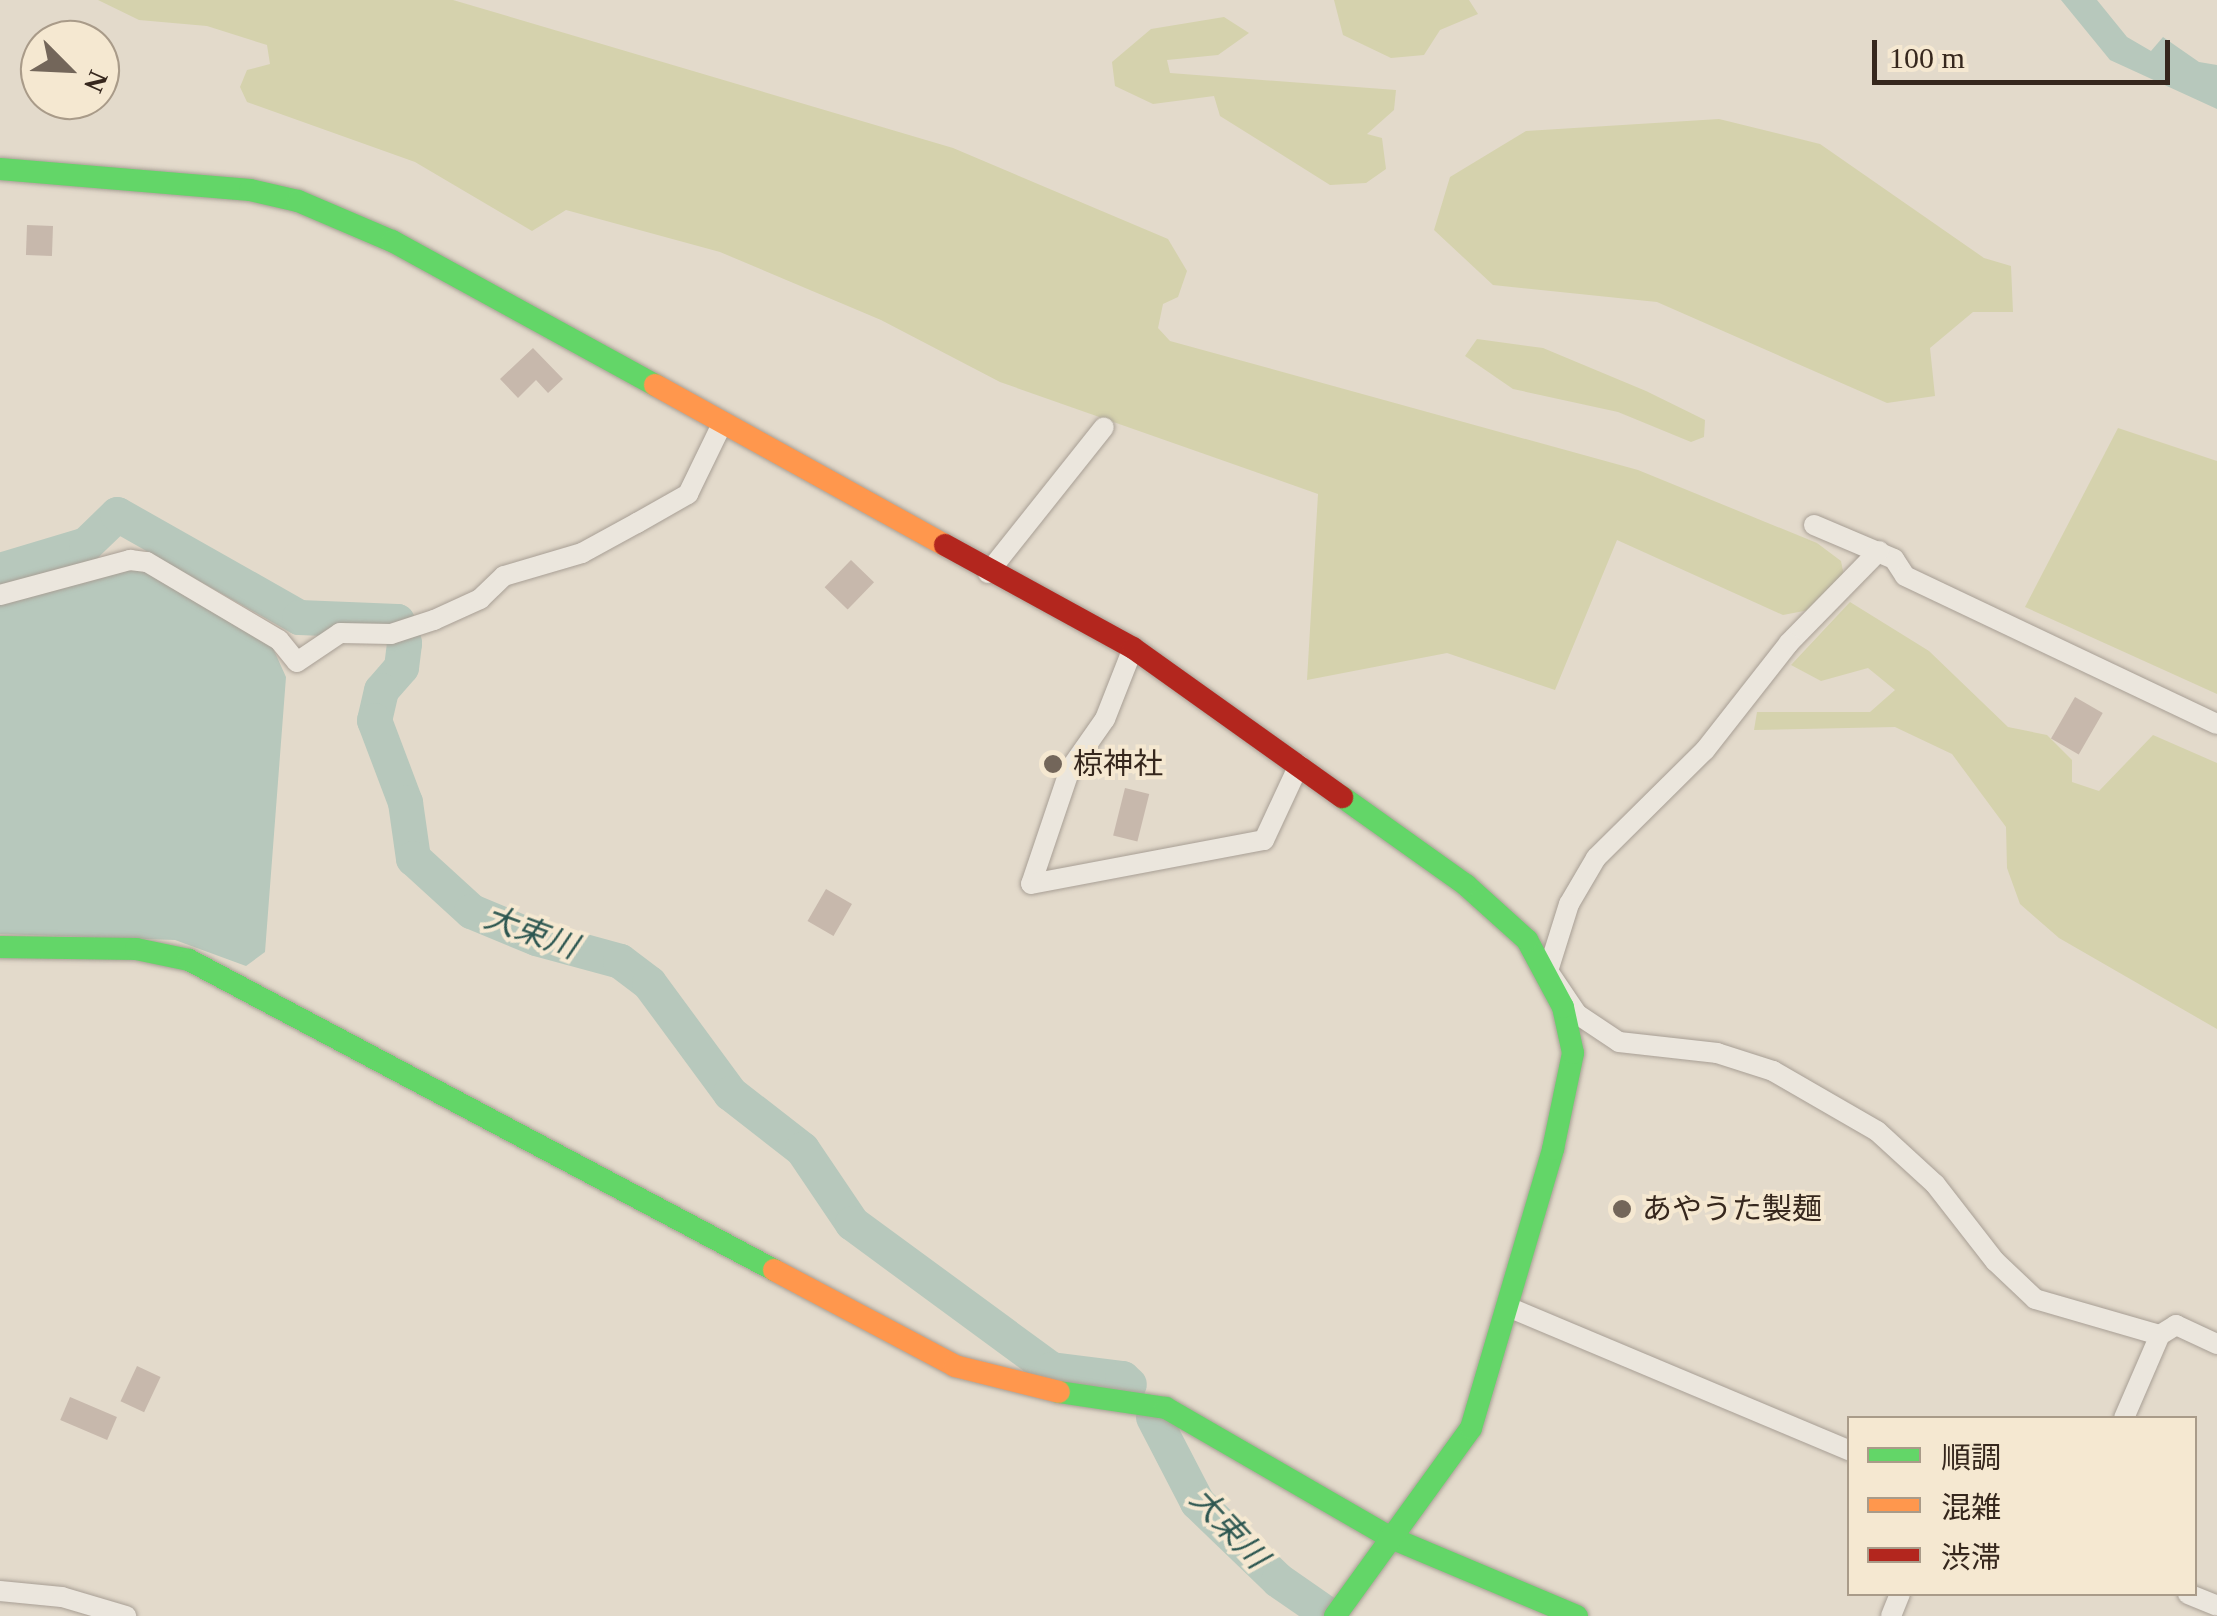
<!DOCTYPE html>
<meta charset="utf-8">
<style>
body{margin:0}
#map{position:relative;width:2217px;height:1616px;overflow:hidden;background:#e3dacb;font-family:"Times New Roman","Noto Sans JP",serif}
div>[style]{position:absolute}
.green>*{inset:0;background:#d5d2ad}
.water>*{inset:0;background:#b7c8bc}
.river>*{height:35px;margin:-17.5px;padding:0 17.5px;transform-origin:17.5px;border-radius:17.5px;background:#b7c8bc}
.building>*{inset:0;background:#c7b8ac;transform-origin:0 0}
.roads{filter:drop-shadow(0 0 2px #a89f95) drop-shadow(0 0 2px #a89f95)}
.street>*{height:20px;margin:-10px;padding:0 10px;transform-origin:10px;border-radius:10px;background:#ebe6dd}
.fast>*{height:22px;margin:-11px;padding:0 11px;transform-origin:11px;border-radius:11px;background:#63d668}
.slow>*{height:22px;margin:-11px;padding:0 11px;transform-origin:11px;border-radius:11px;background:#ff974d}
.jam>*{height:22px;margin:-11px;padding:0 11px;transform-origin:11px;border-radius:11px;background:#b3261e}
.dots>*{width:28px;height:28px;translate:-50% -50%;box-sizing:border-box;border:5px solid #f5e8d1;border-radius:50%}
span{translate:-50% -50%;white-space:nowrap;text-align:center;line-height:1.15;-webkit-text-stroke:8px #f5e8d1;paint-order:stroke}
.poi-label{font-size:30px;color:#36271d}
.left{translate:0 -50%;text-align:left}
.water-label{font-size:32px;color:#2c5650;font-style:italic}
.legend{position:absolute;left:1847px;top:1416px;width:350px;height:180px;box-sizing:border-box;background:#f5e8d1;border:2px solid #a99b89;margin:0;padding:12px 18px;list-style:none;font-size:30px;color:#36271d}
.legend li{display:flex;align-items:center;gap:20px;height:50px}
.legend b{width:50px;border:2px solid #a99b89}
.north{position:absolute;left:20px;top:20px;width:100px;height:100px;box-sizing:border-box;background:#f5e8d1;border:2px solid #a99b89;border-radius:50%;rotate:114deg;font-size:28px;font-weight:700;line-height:40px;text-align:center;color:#36271d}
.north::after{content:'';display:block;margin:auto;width:35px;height:45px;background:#73665a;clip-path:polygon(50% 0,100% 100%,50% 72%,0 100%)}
.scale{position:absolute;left:1872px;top:40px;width:298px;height:45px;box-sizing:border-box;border:5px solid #36271d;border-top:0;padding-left:12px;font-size:30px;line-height:35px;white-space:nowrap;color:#36271d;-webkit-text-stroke:8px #f5e8d1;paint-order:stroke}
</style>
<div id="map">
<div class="green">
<i style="clip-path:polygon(98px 0,453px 0,953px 148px,1168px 239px,1187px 271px,1178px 297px,1163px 304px,1158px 328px,1170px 341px,1638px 470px,1817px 543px,1841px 561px,1844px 576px,1809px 610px,1783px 615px,1617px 540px,1555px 690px,1447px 653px,1307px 680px,1318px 494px,1000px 382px,881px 320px,720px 252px,566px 210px,532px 231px,415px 162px,247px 102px,240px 87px,247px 70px,270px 64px,267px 45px,207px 26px,139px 20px)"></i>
<i style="clip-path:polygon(1334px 0,1469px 0,1478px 14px,1440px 30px,1424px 55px,1391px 58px,1343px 35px)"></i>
<i style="clip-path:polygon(1224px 17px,1249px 33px,1218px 55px,1167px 60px,1170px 73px,1396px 90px,1394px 110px,1367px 134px,1382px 138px,1386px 169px,1366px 183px,1330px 185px,1220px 116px,1214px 96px,1153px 104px,1115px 86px,1112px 62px,1151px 29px)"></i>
<i style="clip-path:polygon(1719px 119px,1820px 144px,1984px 258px,2011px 266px,2013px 312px,1973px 312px,1930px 348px,1935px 396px,1887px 403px,1657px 302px,1493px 285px,1434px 230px,1450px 177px,1526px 131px)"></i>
<i style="clip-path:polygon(1477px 339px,1543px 348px,1646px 391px,1705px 420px,1704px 437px,1691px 442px,1618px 412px,1513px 389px,1465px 356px)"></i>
<i style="clip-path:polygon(2118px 428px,2217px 461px,2217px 694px,2025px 607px)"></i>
<i style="clip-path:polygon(1850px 602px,1929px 651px,2008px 727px,2047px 735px,2072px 760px,2072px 782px,2099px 791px,2153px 735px,2217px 763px,2217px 1029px,2059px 938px,2020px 904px,2007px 868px,2006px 827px,1952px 754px,1895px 727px,1754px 730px,1757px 712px,1870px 712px,1895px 690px,1868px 668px,1821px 681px,1791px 665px)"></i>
</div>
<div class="water">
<i style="clip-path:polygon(2061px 0,2097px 0,2127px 37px,2151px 51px,2163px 37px,2199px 62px,2217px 65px,2217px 109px,2110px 60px)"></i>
<i style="clip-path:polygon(123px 567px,148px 567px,272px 646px,286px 677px,265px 952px,246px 966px,175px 940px,0 934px,0 603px)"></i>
</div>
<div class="river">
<i style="left:0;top:570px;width:90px;rotate:-16.8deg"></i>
<i style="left:86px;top:544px;width:43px;rotate:-44.1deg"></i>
<i style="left:117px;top:514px;width:209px;rotate:29.5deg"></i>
<i style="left:299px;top:617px;width:98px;rotate:2.3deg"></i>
<i style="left:397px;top:621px;width:23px;rotate:72deg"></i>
<i style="left:404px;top:643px;width:24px;rotate:97deg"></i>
<i style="left:401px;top:667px;width:30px;rotate:131deg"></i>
<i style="left:381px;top:690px;width:31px;rotate:103deg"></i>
<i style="left:374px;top:720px;width:88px;rotate:69.3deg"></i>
<i style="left:405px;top:802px;width:57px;rotate:81.9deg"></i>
<i style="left:413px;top:858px;width:79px;rotate:42.4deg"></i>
<i style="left:471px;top:911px;width:70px;rotate:22.6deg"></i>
<i style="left:536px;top:938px;width:87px;rotate:15.3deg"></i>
<i style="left:620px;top:961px;width:36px;rotate:37deg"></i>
<i style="left:649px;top:983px;width:137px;rotate:53.6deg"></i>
<i style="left:730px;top:1093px;width:91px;rotate:37.9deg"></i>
<i style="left:802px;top:1149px;width:89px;rotate:56deg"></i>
<i style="left:852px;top:1223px;width:247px;rotate:36.3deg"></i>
<i style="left:1051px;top:1369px;width:72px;rotate:7.2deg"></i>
<i style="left:1122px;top:1378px;width:9px;rotate:41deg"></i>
<i style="left:1153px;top:1417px;width:96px;rotate:62.6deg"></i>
<i style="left:1197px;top:1502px;width:112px;rotate:43.9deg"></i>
<i style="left:1278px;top:1580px;width:63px;rotate:34.7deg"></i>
</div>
<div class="building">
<i style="left:27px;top:225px;width:26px;height:30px;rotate:2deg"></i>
<i style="clip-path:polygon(533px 348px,563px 379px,548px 393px,536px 380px,518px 398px,500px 379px)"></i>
<i style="left:851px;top:560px;width:32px;height:38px;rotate:44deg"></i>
<i style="left:2075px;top:697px;width:32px;height:48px;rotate:30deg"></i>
<i style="left:1125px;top:788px;width:25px;height:49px;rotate:14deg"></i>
<i style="left:826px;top:889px;width:30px;height:37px;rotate:30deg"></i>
<i style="left:137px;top:1366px;width:26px;height:39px;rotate:25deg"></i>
<i style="left:70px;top:1397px;width:51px;height:25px;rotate:23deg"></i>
</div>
<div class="roads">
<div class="street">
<i style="left:1814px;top:525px;width:87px;rotate:23deg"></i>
<i style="left:1894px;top:559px;width:20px;rotate:57deg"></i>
<i style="left:1905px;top:576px;width:345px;rotate:25.4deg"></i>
<i style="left:1879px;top:551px;width:129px;rotate:134.4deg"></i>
<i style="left:1789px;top:643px;width:136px;rotate:128.1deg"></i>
<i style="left:1705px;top:750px;width:153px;rotate:135.3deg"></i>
<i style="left:1596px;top:858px;width:53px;rotate:120.4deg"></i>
<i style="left:1569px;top:904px;width:70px;rotate:107.4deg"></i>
<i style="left:1548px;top:971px;width:52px;rotate:56deg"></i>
<i style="left:1577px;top:1014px;width:50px;rotate:33.7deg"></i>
<i style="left:1619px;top:1042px;width:99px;rotate:6.4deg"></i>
<i style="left:1717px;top:1053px;width:59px;rotate:17.8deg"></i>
<i style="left:1773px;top:1071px;width:120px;rotate:30deg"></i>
<i style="left:1877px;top:1131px;width:79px;rotate:42.4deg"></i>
<i style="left:1935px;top:1184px;width:98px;rotate:52.1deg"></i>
<i style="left:1995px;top:1261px;width:55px;rotate:43.5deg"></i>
<i style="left:2035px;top:1299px;width:130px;rotate:16.1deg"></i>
<i style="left:2160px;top:1335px;width:19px;rotate:-32deg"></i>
<i style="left:2176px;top:1325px;width:45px;rotate:24.9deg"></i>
<i style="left:988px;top:573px;width:186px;rotate:-51.5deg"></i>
<i style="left:0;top:595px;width:135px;rotate:-15.1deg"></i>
<i style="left:130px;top:560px;width:17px;rotate:7deg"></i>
<i style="left:147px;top:562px;width:153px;rotate:30.6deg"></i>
<i style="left:279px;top:640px;width:28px;rotate:51deg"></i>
<i style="left:297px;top:662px;width:52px;rotate:-34deg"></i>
<i style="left:340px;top:633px;width:51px;rotate:1.1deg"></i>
<i style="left:391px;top:634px;width:45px;rotate:-18deg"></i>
<i style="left:434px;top:620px;width:51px;rotate:-24.5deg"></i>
<i style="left:480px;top:599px;width:33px;rotate:-44deg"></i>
<i style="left:504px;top:576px;width:81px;rotate:-16.4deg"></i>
<i style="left:582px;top:553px;width:63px;rotate:-28.6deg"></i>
<i style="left:637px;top:523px;width:59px;rotate:-29.6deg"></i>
<i style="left:688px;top:494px;width:78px;rotate:-64.1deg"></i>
<i style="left:1133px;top:648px;width:76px;rotate:111.5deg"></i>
<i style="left:1105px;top:719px;width:61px;rotate:125deg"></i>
<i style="left:1070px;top:769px;width:121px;rotate:108.7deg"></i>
<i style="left:1031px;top:884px;width:237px;rotate:-10.7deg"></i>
<i style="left:1264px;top:840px;width:83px;rotate:-65deg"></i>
<i style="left:1508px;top:1307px;width:371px;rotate:22.8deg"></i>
<i style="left:2124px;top:1418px;width:90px;rotate:-66.6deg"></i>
<i style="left:0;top:1591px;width:62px;rotate:5.5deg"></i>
<i style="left:62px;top:1597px;width:67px;rotate:16.5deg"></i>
<i style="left:2188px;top:1594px;width:31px;rotate:22deg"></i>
<i style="left:1891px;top:1616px;width:24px;rotate:-68deg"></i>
</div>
<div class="fast">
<i style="left:0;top:169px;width:251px;rotate:4.8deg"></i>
<i style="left:250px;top:190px;width:49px;rotate:12.9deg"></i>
<i style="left:298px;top:201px;width:102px;rotate:23.1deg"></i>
<i style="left:392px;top:241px;width:300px;rotate:28.7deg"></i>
<i style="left:0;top:947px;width:136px;rotate:0.8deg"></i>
<i style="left:136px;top:949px;width:54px;rotate:11.7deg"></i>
<i style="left:189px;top:960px;width:662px;rotate:27.92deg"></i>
<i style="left:1059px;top:1392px;width:108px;rotate:8.5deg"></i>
<i style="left:1166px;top:1408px;width:258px;rotate:30deg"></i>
<i style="left:1389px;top:1537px;width:204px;rotate:22.8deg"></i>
<i style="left:1335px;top:1616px;width:232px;rotate:-54.1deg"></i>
<i style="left:1471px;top:1428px;width:291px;rotate:-73.6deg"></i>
<i style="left:1553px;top:1149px;width:98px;rotate:-78.2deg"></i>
<i style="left:1573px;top:1053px;width:47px;rotate:-102.3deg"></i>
<i style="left:1563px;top:1007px;width:76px;rotate:-118.2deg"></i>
<i style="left:1527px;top:940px;width:82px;rotate:-138deg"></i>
<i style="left:1466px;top:885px;width:152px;rotate:-144.6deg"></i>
</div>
<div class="slow">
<i style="left:655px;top:385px;width:331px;rotate:28.9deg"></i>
<i style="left:774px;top:1270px;width:205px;rotate:27.9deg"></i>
<i style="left:955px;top:1366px;width:107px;rotate:14deg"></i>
</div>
<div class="jam">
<i style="left:945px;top:545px;width:214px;rotate:28.7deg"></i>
<i style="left:1133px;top:648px;width:257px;rotate:35.5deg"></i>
</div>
</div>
<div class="dots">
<i style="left:1053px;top:764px;background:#73665a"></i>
<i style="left:1622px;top:1209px;background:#73665a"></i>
</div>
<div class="poi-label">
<span class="left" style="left:1073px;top:764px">椋神社</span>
<span class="left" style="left:1642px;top:1209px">あやうた製麺</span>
</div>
<div class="water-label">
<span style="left:531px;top:932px;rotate:20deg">大束川</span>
<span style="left:1229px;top:1528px;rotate:47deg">大束川</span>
</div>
<ul class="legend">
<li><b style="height:12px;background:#63d668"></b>順調</li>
<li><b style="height:12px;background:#ff974d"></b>混雑</li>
<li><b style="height:12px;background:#b3261e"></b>渋滞</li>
</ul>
<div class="north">N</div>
<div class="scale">100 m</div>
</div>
